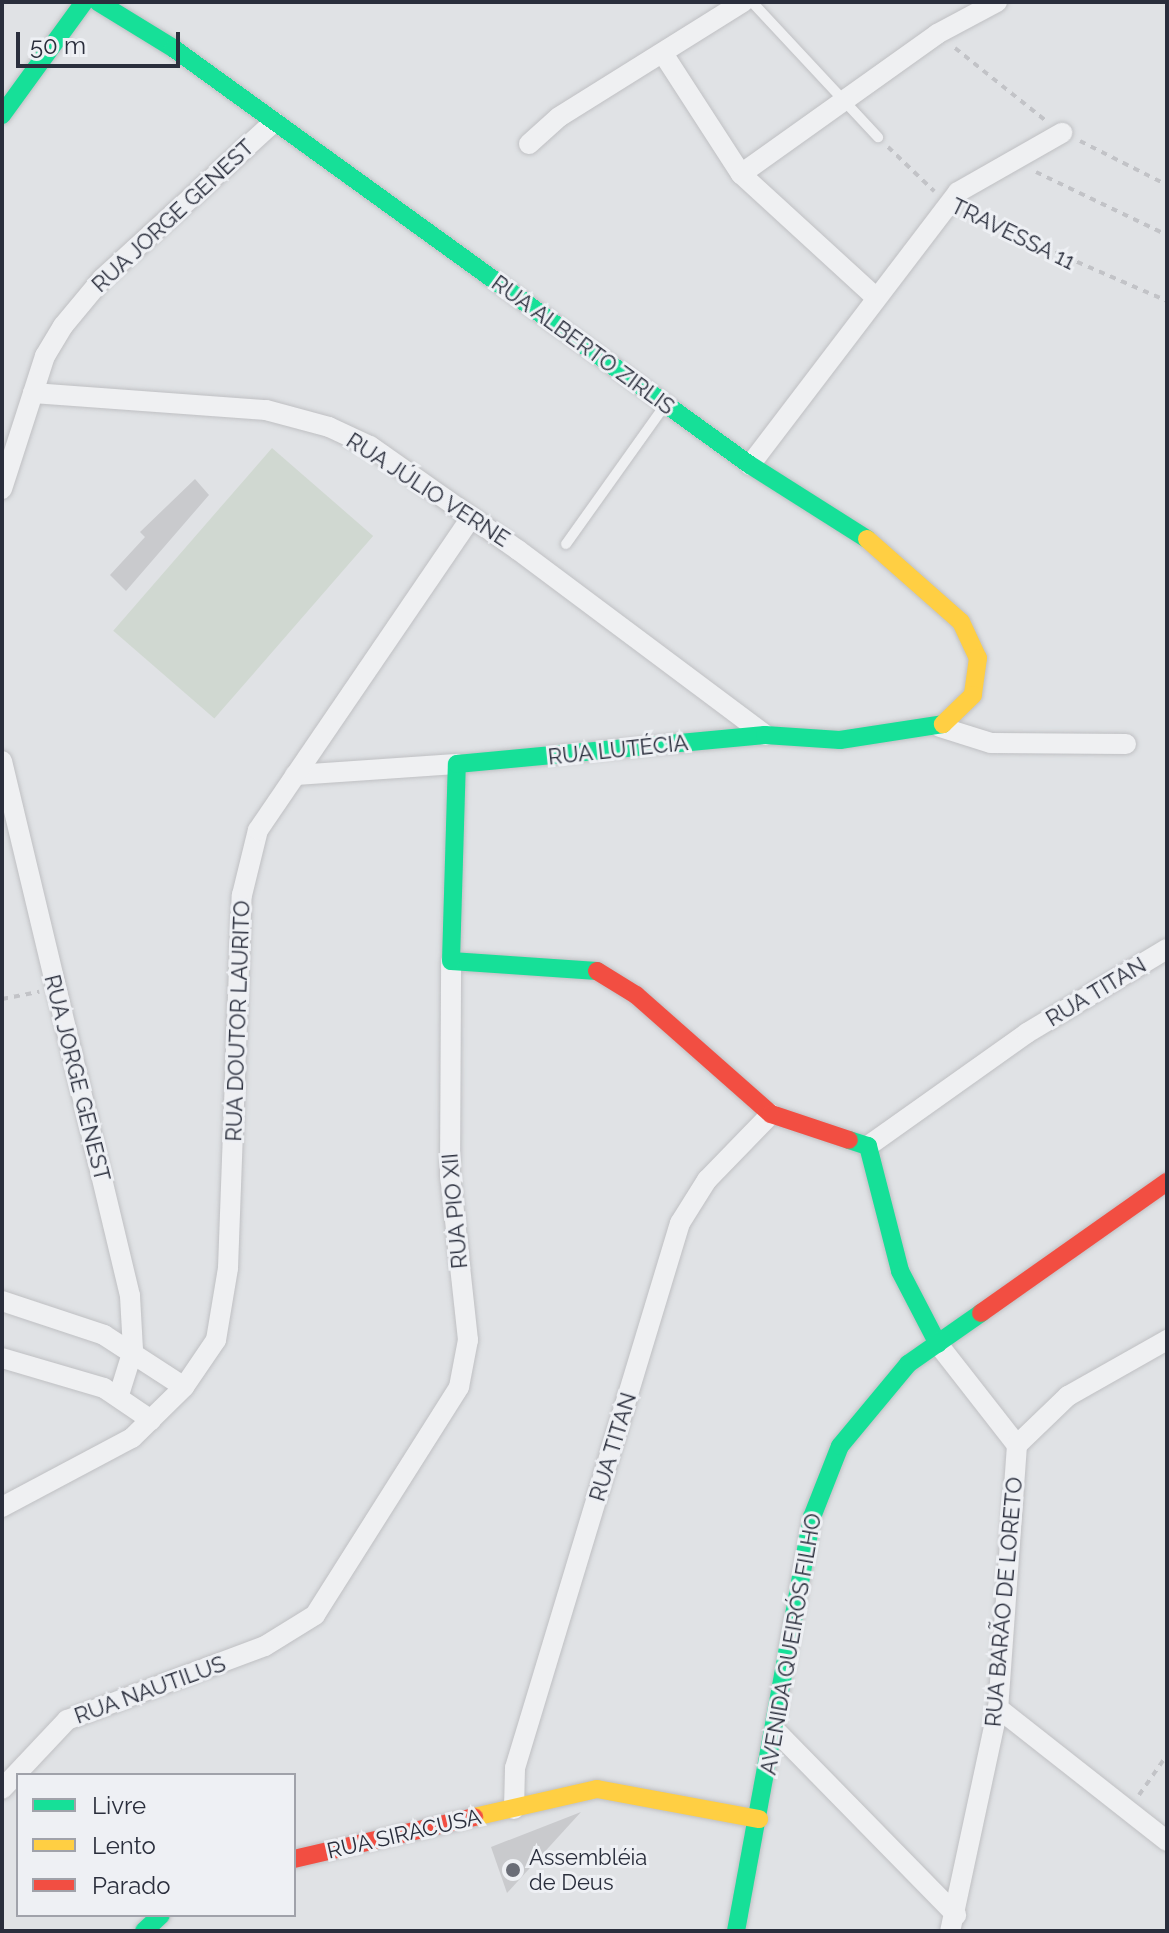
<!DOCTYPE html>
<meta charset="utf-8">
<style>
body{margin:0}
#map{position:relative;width:1169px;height:1933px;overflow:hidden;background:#e0e2e5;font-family:Raleway,sans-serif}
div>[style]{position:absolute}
.green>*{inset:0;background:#d0d8d1;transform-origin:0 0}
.building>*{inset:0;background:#c9cacd}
.path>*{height:4px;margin-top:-2px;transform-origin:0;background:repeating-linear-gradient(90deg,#c2c3c7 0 6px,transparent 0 12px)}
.roads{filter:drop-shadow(0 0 2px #bfc0c3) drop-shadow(0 0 2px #bfc0c3)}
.lane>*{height:10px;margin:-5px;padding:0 5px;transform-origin:5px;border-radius:5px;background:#eff0f2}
.street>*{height:20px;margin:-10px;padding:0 10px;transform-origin:10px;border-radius:10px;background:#eff0f2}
.fast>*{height:18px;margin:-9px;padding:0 9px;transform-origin:9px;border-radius:9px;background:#16e098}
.slow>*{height:18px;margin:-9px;padding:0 9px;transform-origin:9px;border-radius:9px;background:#ffcf43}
.jam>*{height:18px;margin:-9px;padding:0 9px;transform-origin:9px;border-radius:9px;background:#f24e42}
.dots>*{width:22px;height:22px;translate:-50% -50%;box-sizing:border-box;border:4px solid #eef0f4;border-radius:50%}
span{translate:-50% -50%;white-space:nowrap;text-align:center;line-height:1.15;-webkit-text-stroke:6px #eef0f4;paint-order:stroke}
.street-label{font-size:22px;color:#2a2e3c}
.poi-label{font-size:22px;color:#2a2e3c}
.left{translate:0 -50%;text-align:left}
.frame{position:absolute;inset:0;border:4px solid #2a2e3c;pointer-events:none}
.legend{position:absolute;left:16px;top:1773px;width:280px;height:144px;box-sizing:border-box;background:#eef0f4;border:2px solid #a0a2aa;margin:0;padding:10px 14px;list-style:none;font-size:24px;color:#2a2e3c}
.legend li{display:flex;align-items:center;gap:16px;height:40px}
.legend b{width:40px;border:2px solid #a0a2aa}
.scale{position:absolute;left:16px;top:32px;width:164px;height:36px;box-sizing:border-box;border:4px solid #2a2e3c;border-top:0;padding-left:10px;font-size:24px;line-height:28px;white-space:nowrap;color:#2a2e3c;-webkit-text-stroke:6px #eef0f4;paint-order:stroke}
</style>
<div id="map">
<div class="green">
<i style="left:272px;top:448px;width:134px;height:242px;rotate:41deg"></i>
</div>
<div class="building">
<i style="clip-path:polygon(195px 479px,209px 495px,126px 591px,110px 575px,145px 537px,140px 532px)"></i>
<i style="clip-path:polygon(581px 1812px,507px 1893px,491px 1847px)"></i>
</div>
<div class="path">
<i style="left:955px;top:48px;width:115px;rotate:38.7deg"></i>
<i style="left:1080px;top:141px;width:97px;rotate:26.8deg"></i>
<i style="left:888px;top:147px;width:64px;rotate:43.7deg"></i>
<i style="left:1036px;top:172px;width:145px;rotate:25.7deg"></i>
<i style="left:967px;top:214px;width:218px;rotate:23.5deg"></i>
<i style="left:2px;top:999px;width:38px;rotate:-11deg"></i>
<i style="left:1139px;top:1795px;width:49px;rotate:-55deg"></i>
</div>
<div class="roads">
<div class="lane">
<i style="left:752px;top:2px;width:185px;rotate:47deg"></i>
<i style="left:566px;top:544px;width:171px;rotate:-54.5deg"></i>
</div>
<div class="street">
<i style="left:664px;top:55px;width:142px;rotate:57.1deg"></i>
<i style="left:741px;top:174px;width:182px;rotate:42.5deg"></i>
<i style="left:529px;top:144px;width:40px;rotate:-42deg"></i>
<i style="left:559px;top:117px;width:217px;rotate:-32deg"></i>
<i style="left:741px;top:174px;width:241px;rotate:-35.5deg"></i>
<i style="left:937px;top:34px;width:68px;rotate:-28.1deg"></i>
<i style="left:33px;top:393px;width:234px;rotate:4.2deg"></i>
<i style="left:266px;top:410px;width:65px;rotate:15.1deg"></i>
<i style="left:329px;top:427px;width:45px;rotate:24.9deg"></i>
<i style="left:370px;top:446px;width:181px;rotate:35.1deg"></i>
<i style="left:518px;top:550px;width:309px;rotate:36.8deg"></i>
<i style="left:750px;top:465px;width:343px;rotate:-52.7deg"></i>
<i style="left:958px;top:192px;width:120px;rotate:-29.6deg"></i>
<i style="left:2px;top:489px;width:140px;rotate:-72.1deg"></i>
<i style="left:45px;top:356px;width:35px;rotate:-59deg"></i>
<i style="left:63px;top:326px;width:61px;rotate:-50.3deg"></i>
<i style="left:102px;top:279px;width:233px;rotate:-42.4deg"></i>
<i style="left:940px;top:727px;width:53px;rotate:17.4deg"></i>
<i style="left:991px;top:743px;width:135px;rotate:0.4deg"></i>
<i style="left:2px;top:761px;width:550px;rotate:76.54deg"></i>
<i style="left:130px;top:1296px;width:54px;rotate:86.8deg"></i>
<i style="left:133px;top:1350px;width:47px;rotate:107.3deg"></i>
<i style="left:295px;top:775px;width:162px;rotate:-3.9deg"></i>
<i style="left:868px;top:1146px;width:195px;rotate:-35.4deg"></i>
<i style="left:1027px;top:1033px;width:163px;rotate:-31deg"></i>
<i style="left:2px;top:1301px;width:108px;rotate:18.4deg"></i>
<i style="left:104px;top:1335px;width:95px;rotate:33deg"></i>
<i style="left:938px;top:1344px;width:128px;rotate:52deg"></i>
<i style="left:1017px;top:1445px;width:264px;rotate:94.1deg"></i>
<i style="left:998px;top:1708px;width:228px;rotate:102.1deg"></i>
<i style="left:2px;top:1358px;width:106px;rotate:16.4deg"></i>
<i style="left:104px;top:1388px;width:57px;rotate:34.2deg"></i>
<i style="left:1017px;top:1445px;width:71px;rotate:-43.9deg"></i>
<i style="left:1068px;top:1396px;width:114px;rotate:-29.5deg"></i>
<i style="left:2px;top:1507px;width:147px;rotate:-28deg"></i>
<i style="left:132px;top:1438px;width:73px;rotate:-44.4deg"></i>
<i style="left:184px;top:1387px;width:57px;rotate:-55.8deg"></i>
<i style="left:216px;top:1340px;width:73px;rotate:-80.5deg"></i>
<i style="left:228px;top:1268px;width:373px;rotate:-87.9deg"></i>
<i style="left:242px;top:895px;width:67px;rotate:-76.2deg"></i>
<i style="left:258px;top:830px;width:378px;rotate:-55.7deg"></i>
<i style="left:998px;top:1708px;width:215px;rotate:38.2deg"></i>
<i style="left:775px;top:1730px;width:259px;rotate:45.6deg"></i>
<i style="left:2px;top:1789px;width:95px;rotate:-46.7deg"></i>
<i style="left:67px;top:1720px;width:211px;rotate:-20.5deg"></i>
<i style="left:265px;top:1646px;width:59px;rotate:-31.8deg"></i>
<i style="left:315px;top:1615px;width:270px;rotate:-57.7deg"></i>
<i style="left:459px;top:1387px;width:48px;rotate:-79.2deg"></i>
<i style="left:468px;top:1340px;width:166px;rotate:-96.2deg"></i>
<i style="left:450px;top:1175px;width:214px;rotate:-89.7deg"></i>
<i style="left:514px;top:1809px;width:41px;rotate:-88.6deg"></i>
<i style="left:515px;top:1768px;width:569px;rotate:-73.16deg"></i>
<i style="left:680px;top:1223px;width:51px;rotate:-57.9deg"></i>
<i style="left:707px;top:1180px;width:92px;rotate:-45.9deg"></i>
</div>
<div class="fast">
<i style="left:98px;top:2px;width:88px;rotate:31.5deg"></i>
<i style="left:173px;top:48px;width:712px;rotate:35.86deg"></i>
<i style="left:750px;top:465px;width:138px;rotate:32.3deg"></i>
<i style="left:2px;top:115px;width:140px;rotate:-54deg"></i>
<i style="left:597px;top:971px;width:146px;rotate:-176.1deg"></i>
<i style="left:451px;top:961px;width:197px;rotate:-88.3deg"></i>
<i style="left:457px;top:764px;width:309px;rotate:-5.4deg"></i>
<i style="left:765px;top:735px;width:75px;rotate:3.8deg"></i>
<i style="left:840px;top:740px;width:104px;rotate:-8.8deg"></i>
<i style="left:849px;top:1140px;width:20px;rotate:18deg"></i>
<i style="left:868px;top:1146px;width:129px;rotate:75.6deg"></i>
<i style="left:900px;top:1271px;width:82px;rotate:62.5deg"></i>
<i style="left:144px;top:1931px;width:23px;rotate:-43deg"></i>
<i style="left:736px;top:1931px;width:421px;rotate:-79.6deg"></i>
<i style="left:812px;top:1517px;width:76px;rotate:-68.5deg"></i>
<i style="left:840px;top:1446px;width:107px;rotate:-50.3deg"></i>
<i style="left:908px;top:1364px;width:89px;rotate:-34.9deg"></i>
</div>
<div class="slow">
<i style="left:867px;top:539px;width:125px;rotate:41.4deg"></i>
<i style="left:961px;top:622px;width:40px;rotate:65deg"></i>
<i style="left:978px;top:658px;width:37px;rotate:98deg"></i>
<i style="left:973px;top:695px;width:42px;rotate:136deg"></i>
<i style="left:474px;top:1817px;width:126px;rotate:-12.8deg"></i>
<i style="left:597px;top:1789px;width:165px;rotate:10.5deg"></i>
</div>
<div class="jam">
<i style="left:597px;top:971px;width:46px;rotate:31.6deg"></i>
<i style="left:636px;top:995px;width:180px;rotate:41.4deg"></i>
<i style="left:771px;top:1114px;width:82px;rotate:18.4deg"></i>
<i style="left:981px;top:1313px;width:228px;rotate:-35.2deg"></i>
<i style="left:294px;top:1859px;width:185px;rotate:-13.1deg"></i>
</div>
</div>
<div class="dots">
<i style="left:513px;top:1870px;background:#6a6d77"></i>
</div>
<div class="street-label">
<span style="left:173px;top:216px;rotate:-43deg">RUA JORGE GENEST</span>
<span style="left:1013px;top:234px;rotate:26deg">TRAVESSA 11</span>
<span style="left:583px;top:345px;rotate:36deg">RUA ALBERTO ZIRLIS</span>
<span style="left:428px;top:490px;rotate:33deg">RUA JÚLIO VERNE</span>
<span style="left:618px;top:750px;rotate:-6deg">RUA LUTÉCIA</span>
<span style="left:1096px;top:992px;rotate:-31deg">RUA TITAN</span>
<span style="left:238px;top:1021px;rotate:-88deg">RUA DOUTOR LAURITO</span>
<span style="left:77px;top:1078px;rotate:76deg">RUA JORGE GENEST</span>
<span style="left:455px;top:1211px;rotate:-95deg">RUA PIO XII</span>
<span style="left:613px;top:1447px;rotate:-73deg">RUA TITAN</span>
<span style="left:1004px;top:1602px;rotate:-85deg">RUA BARÃO DE LORETO</span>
<span style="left:791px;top:1644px;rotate:-80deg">AVENIDA QUEIRÓS FILHO</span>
<span style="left:150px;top:1690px;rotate:-20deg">RUA NAUTILUS</span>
<span style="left:404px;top:1834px;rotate:-13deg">RUA SIRACUSA</span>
</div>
<div class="poi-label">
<span class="left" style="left:529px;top:1870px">Assembléia<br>de Deus</span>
</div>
<div class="frame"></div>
<ul class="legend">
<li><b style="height:10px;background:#16e098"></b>Livre</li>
<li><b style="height:10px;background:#ffcf43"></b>Lento</li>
<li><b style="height:10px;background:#f24e42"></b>Parado</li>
</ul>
<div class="scale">50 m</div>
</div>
